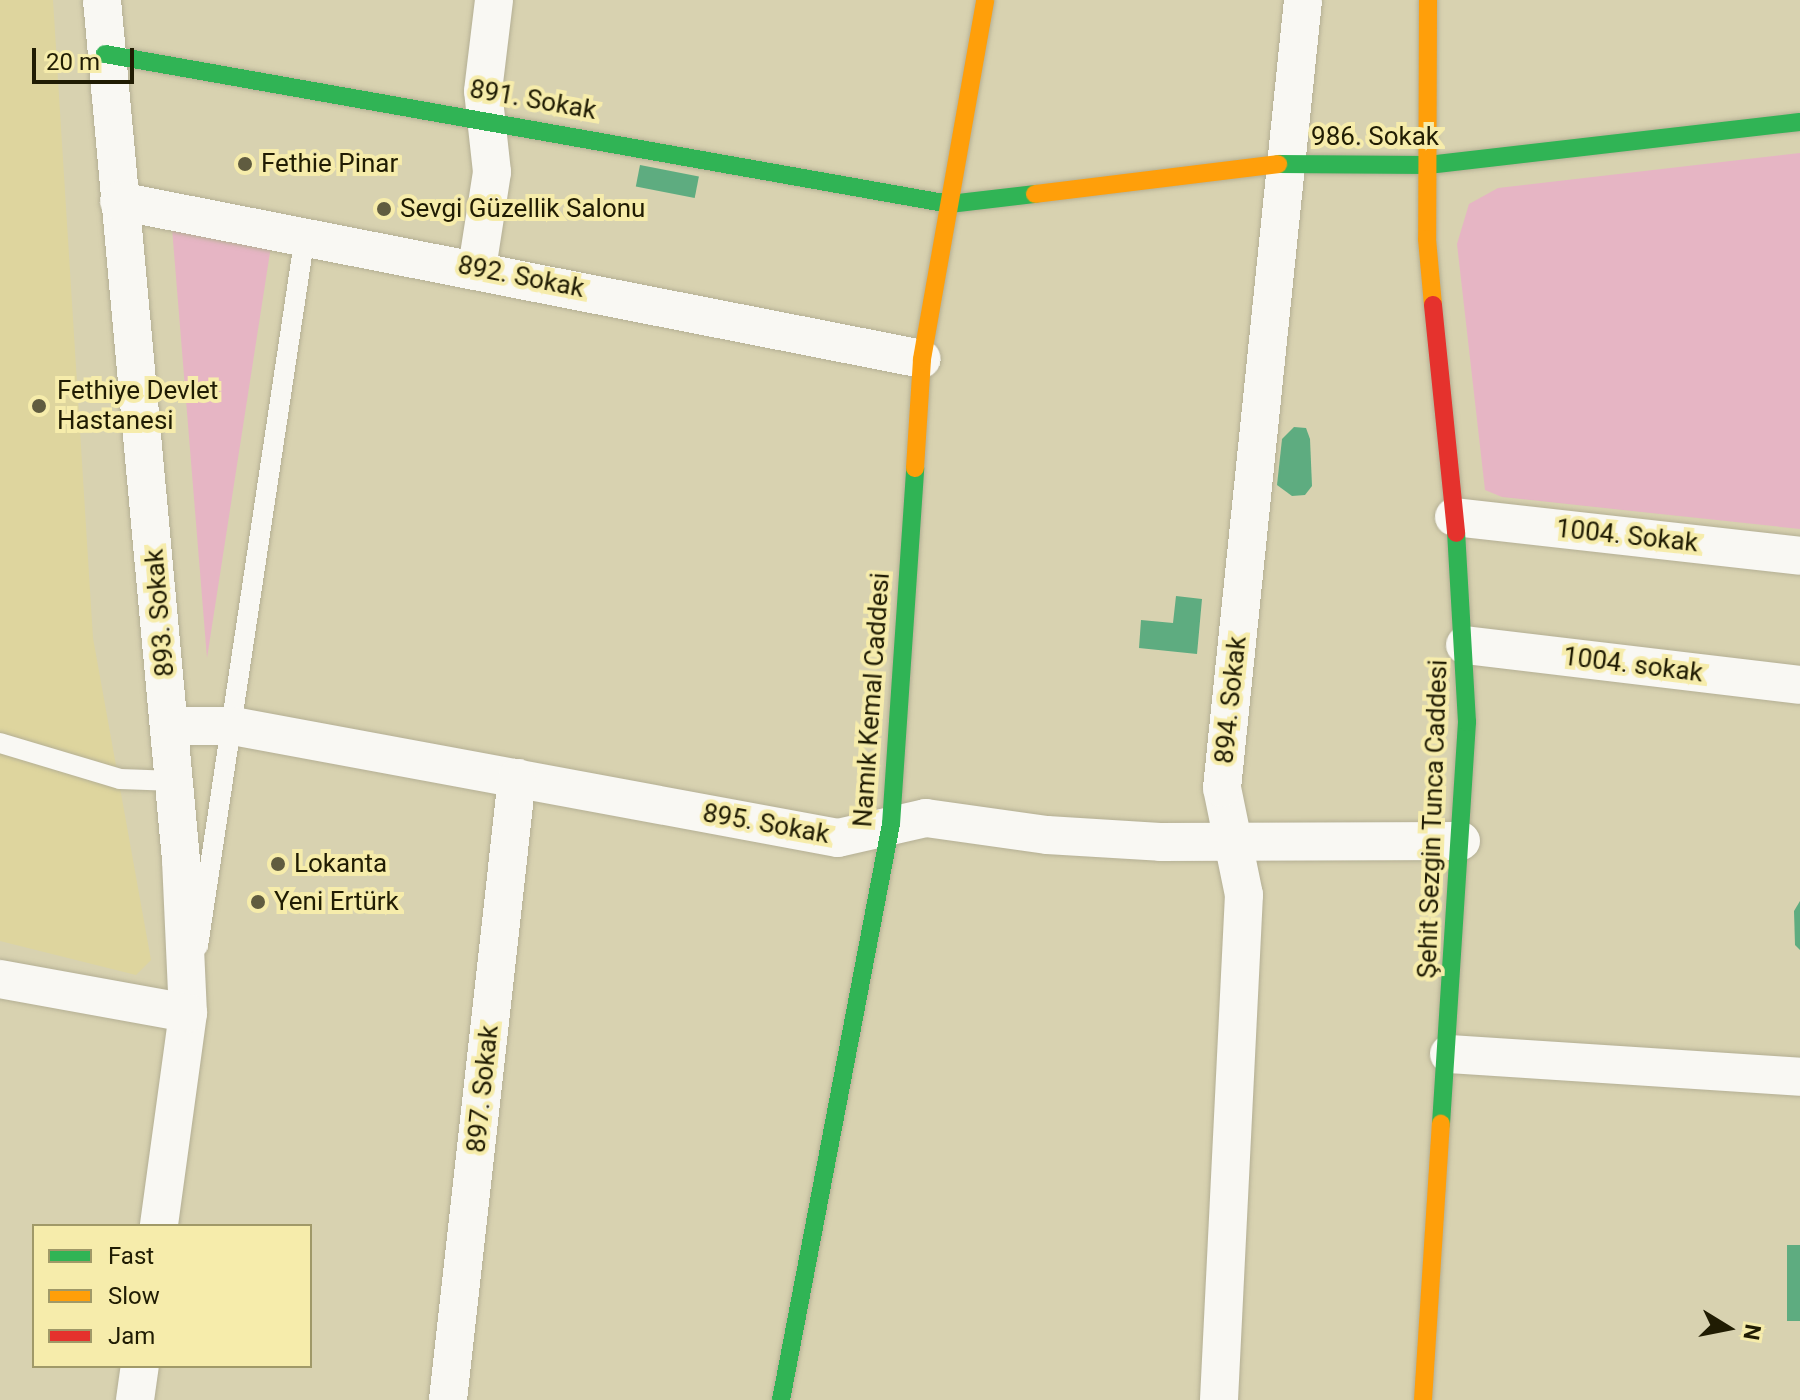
<!DOCTYPE html>
<meta charset="utf-8">
<style>
body{margin:0}
#map{position:relative;width:1800px;height:1400px;overflow:hidden;background:#d8d2b0;font-family:Roboto,sans-serif}
div>[style]{position:absolute}
.built>*{inset:0;background:#ded59e}
.green>*{inset:0;background:#e6b5c4}
.water>*{inset:0;background:#5eac80;transform-origin:0 0}
.roads{filter:drop-shadow(0 0 2px #b4af94) drop-shadow(0 0 2px #b4af94)}
.lane>*{height:20px;margin:-10px;padding:0 10px;transform-origin:10px;border-radius:10px;background:#f9f8f3}
.street>*{height:38px;margin:-19px;padding:0 19px;transform-origin:19px;border-radius:19px;background:#f9f8f3}
.fast>*{height:18px;margin:-9px;padding:0 9px;transform-origin:9px;border-radius:9px;background:#30b455}
.slow>*{height:18px;margin:-9px;padding:0 9px;transform-origin:9px;border-radius:9px;background:#ff9f0a}
.jam>*{height:18px;margin:-9px;padding:0 9px;transform-origin:9px;border-radius:9px;background:#e5322d}
.dots>*{width:22px;height:22px;translate:-50% -50%;box-sizing:border-box;border:4px solid #f6ecab;border-radius:50%}
span{translate:-50% -50%;white-space:nowrap;text-align:center;line-height:1.15;-webkit-text-stroke:8px #f6ecab;paint-order:stroke}
.street-label{font-size:26px;color:#201c03}
.poi-label{font-size:26px;color:#201c03}
.left{translate:0 -50%;text-align:left}
.legend{position:absolute;left:32px;top:1224px;width:280px;height:144px;box-sizing:border-box;background:#f6ecab;border:2px solid #a09968;margin:0;padding:10px 14px;list-style:none;font-size:24px;color:#201c03}
.legend li{display:flex;align-items:center;gap:16px;height:40px}
.legend b{width:40px;border:2px solid #a09968}
.north{position:absolute;left:1688px;top:1288px;width:80px;height:80px;-webkit-text-stroke:6px #f6ecab;paint-order:stroke;rotate:100deg;font-size:22px;font-weight:700;line-height:32px;text-align:center;color:#201c03}
.north::after{content:'';display:block;margin:auto;width:28px;height:36px;background:#201c03;clip-path:polygon(50% 0,100% 100%,50% 72%,0 100%)}
.scale{position:absolute;left:32px;top:48px;width:102px;height:36px;box-sizing:border-box;border:4px solid #201c03;border-top:0;padding-left:10px;font-size:24px;line-height:28px;white-space:nowrap;color:#201c03;-webkit-text-stroke:6px #f6ecab;paint-order:stroke}
</style>
<div id="map">
<div class="built">
<i style="clip-path:polygon(0 0,53px 0,93px 638px,151px 960px,136px 975px,0 941px)"></i>
</div>
<div class="green">
<i style="clip-path:polygon(1800px 153px,1800px 529px,1502px 497px,1485px 490px,1457px 244px,1469px 204px,1498px 188px)"></i>
<i style="clip-path:polygon(172px 228px,271px 246px,207px 658px)"></i>
</div>
<div class="water">
<i style="left:640px;top:165px;width:60px;height:22px;rotate:11deg"></i>
<i style="clip-path:polygon(1294px 427px,1306px 428px,1310px 439px,1312px 486px,1305px 495px,1292px 496px,1277px 485px,1282px 439px)"></i>
<i style="clip-path:polygon(1176px 596px,1202px 599px,1197px 654px,1139px 648px,1141px 620px,1173px 623px)"></i>
<i style="clip-path:polygon(1800px 901px,1800px 950px,1795px 945px,1794px 911px)"></i>
<i style="left:1800px;top:1245px;width:76px;height:13px;rotate:90deg"></i>
</div>
<div class="roads">
<div class="lane">
<i style="left:0;top:743px;width:125px;rotate:16.7deg"></i>
<i style="left:120px;top:779px;width:55px;rotate:2.1deg"></i>
<i style="left:198px;top:946px;width:719px;rotate:-81.44deg"></i>
</div>
<div class="street">
<i style="left:102px;top:0;width:864px;rotate:84.75deg"></i>
<i style="left:181px;top:860px;width:153px;rotate:87.4deg"></i>
<i style="left:188px;top:1013px;width:215px;rotate:97.8deg"></i>
<i style="left:119px;top:201px;width:818px;rotate:11.13deg"></i>
<i style="left:477px;top:268px;width:97px;rotate:-81.1deg"></i>
<i style="left:492px;top:172px;width:81px;rotate:-96.3deg"></i>
<i style="left:483px;top:91px;width:92px;rotate:-83.1deg"></i>
<i style="left:1454px;top:517px;width:348px;rotate:6.4deg"></i>
<i style="left:1465px;top:645px;width:337px;rotate:6.8deg"></i>
<i style="left:170px;top:726px;width:63px"></i>
<i style="left:233px;top:726px;width:615px;rotate:10.49deg"></i>
<i style="left:838px;top:838px;width:90px;rotate:-12.8deg"></i>
<i style="left:926px;top:818px;width:122px;rotate:8deg"></i>
<i style="left:1047px;top:835px;width:113px;rotate:3.5deg"></i>
<i style="left:1160px;top:842px;width:301px;rotate:-0.2deg"></i>
<i style="left:0;top:979px;width:191px;rotate:10.3deg"></i>
<i style="left:1449px;top:1054px;width:352px;rotate:3.7deg"></i>
<i style="left:135px;top:1400px;width:34px;rotate:-82deg"></i>
<i style="left:448px;top:1400px;width:626px;rotate:-83.67deg"></i>
<i style="left:1219px;top:1400px;width:506px;rotate:-87.17deg"></i>
<i style="left:1244px;top:895px;width:109px;rotate:-101.6deg"></i>
<i style="left:1222px;top:788px;width:792px;rotate:-84.13deg"></i>
</div>
<div class="fast">
<i style="left:105px;top:54px;width:858px;rotate:10.07deg"></i>
<i style="left:950px;top:204px;width:86px;rotate:-6.7deg"></i>
<i style="left:1278px;top:164px;width:150px;rotate:0.4deg"></i>
<i style="left:1428px;top:165px;width:374px;rotate:-6.6deg"></i>
<i style="left:1441px;top:1124px;width:403px;rotate:-86.3deg"></i>
<i style="left:1467px;top:722px;width:189px;rotate:-93.3deg"></i>
<i style="left:781px;top:1400px;width:586px;rotate:-79.19deg"></i>
<i style="left:891px;top:824px;width:357px;rotate:-86.1deg"></i>
</div>
<div class="slow">
<i style="left:1428px;top:0;width:239px;rotate:90.2deg"></i>
<i style="left:1427px;top:239px;width:66px;rotate:84.8deg"></i>
<i style="left:1035px;top:194px;width:245px;rotate:-7deg"></i>
<i style="left:915px;top:468px;width:109px;rotate:-86.3deg"></i>
<i style="left:922px;top:359px;width:364px;rotate:-80deg"></i>
<i style="left:1423px;top:1400px;width:277px;rotate:-86.3deg"></i>
</div>
<div class="jam">
<i style="left:1433px;top:305px;width:229px;rotate:84.2deg"></i>
</div>
</div>
<div class="dots">
<i style="left:245px;top:164px;background:#605c40"></i>
<i style="left:384px;top:209px;background:#605c40"></i>
<i style="left:39px;top:406px;background:#605c40"></i>
<i style="left:278px;top:864px;background:#605c40"></i>
<i style="left:258px;top:902px;background:#605c40"></i>
</div>
<div class="street-label">
<span style="left:533px;top:100px;rotate:10deg">891. Sokak</span>
<span style="left:1375px;top:137px">986. Sokak</span>
<span style="left:521px;top:277px;rotate:11deg">892. Sokak</span>
<span style="left:1627px;top:536px;rotate:6deg">1004. Sokak</span>
<span style="left:160px;top:613px;rotate:-95deg">893. Sokak</span>
<span style="left:1633px;top:665px;rotate:7deg">1004. sokak</span>
<span style="left:872px;top:700px;rotate:-86deg">Namık Kemal Caddesi</span>
<span style="left:1231px;top:700px;rotate:-84deg">894. Sokak</span>
<span style="left:1433px;top:819px;rotate:-88deg">Şehit Sezgin Tunca Caddesi</span>
<span style="left:766px;top:824px;rotate:10deg">895. Sokak</span>
<span style="left:483px;top:1089px;rotate:-84deg">897. Sokak</span>
</div>
<div class="poi-label">
<span class="left" style="left:261px;top:164px">Fethie Pinar</span>
<span class="left" style="left:400px;top:209px">Sevgi Güzellik Salonu</span>
<span class="left" style="left:57px;top:406px">Fethiye Devlet<br>Hastanesi</span>
<span class="left" style="left:294px;top:864px">Lokanta</span>
<span class="left" style="left:274px;top:902px">Yeni Ertürk</span>
</div>
<ul class="legend">
<li><b style="height:10px;background:#30b455"></b>Fast</li>
<li><b style="height:10px;background:#ff9f0a"></b>Slow</li>
<li><b style="height:10px;background:#e5322d"></b>Jam</li>
</ul>
<div class="north">N</div>
<div class="scale">20 m</div>
</div>
